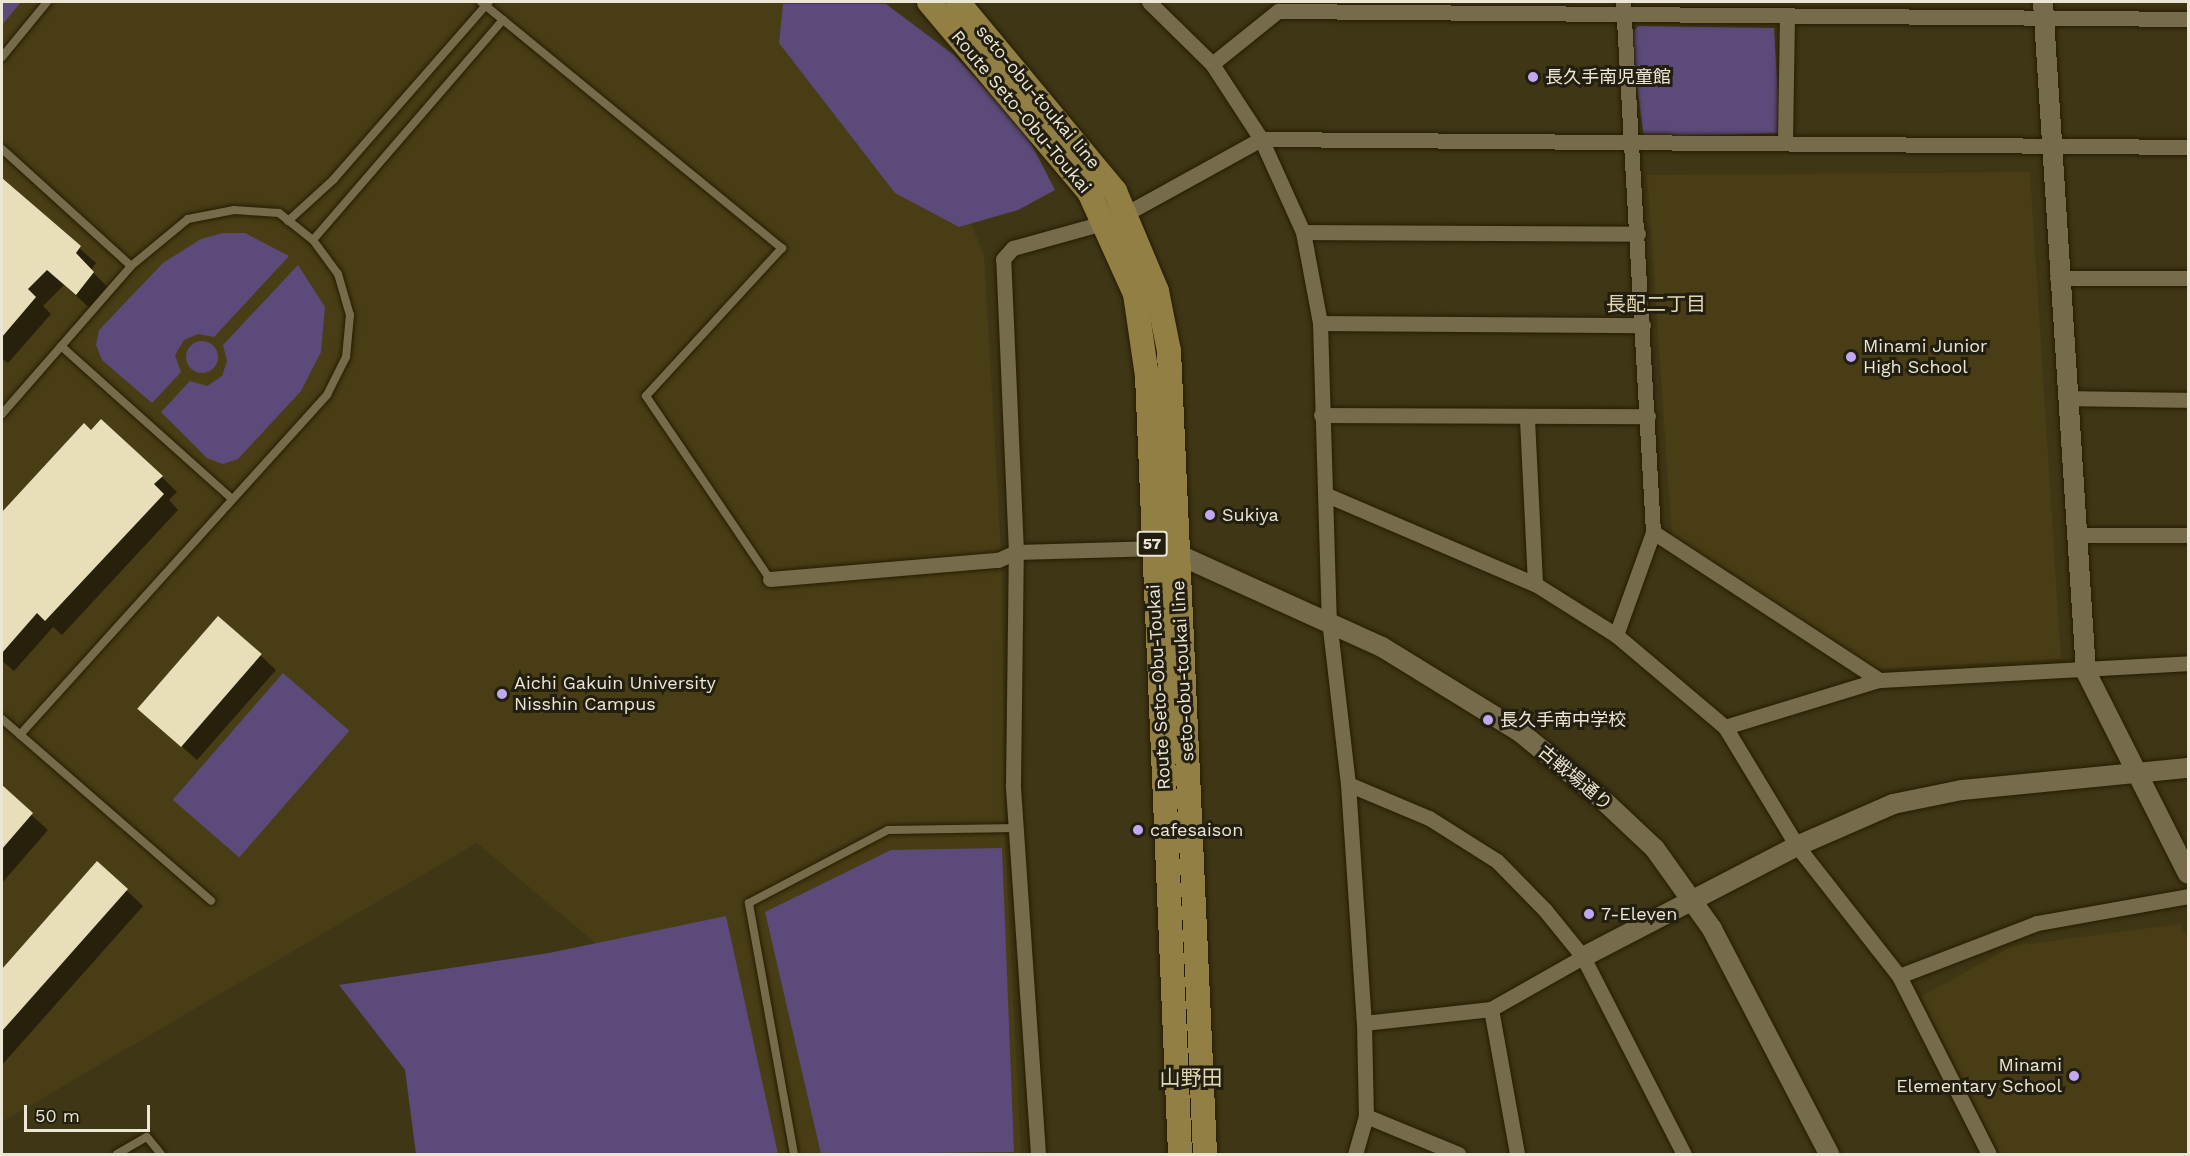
<!DOCTYPE html>
<meta charset="utf-8">
<style>
body{margin:0}
#map{position:relative;width:2190px;height:1156px;overflow:hidden;background:#3f3616;font-family:"Work Sans","Noto Sans JP",sans-serif}
div>[style]{position:absolute}
.built>*{inset:0;background:#493d15}
.green>*{inset:0;background:#5c4a7a;transform-origin:0 0}
.round{border-radius:50%}
.shadow>*{inset:0;background:#0007}
.building>*{inset:0;background:#e9deba;transform-origin:0 0}
.roads{filter:drop-shadow(0 0 2px #261d00) drop-shadow(0 0 2px #261d00)}
.service>*{height:8px;margin:-4px;padding:0 4px;transform-origin:4px;border-radius:4px;background:#766c4b}
.minor>*{height:15px;margin:-7.5px;padding:0 7.5px;transform-origin:7.5px;border-radius:7.5px;background:#766c4b}
.tertiary>*{height:20px;margin:-10px;padding:0 10px;transform-origin:10px;border-radius:10px;background:#766c4b}
.primary>*{height:24px;margin:-12px;padding:0 12px;transform-origin:12px;border-radius:12px;background:#917f43}
.dots>*{width:16px;height:16px;translate:-50% -50%;box-sizing:border-box;border:3px solid #221e10;border-radius:50%}
span{translate:-50% -50%;white-space:nowrap;text-align:center;line-height:1.15;-webkit-text-stroke:6px #221e10;paint-order:stroke}
.shield-label span{padding:2px 4px;background:#221e10;border:2px solid;border-radius:4px;-webkit-text-stroke-width:0}
.shield-label{font-size:16px;color:#ece6d4;font-weight:700}
.poi-label{font-size:18px;color:#ece6d4}
.left{translate:0 -50%;text-align:left}
.right{translate:-100% -50%;text-align:right}
.street-label{font-size:18px;color:#ece6d4}
.neighbourhood-label{font-size:20px;color:#e1d6b2}
.quarter-label{font-size:21px;color:#e1d6b2}
.frame{position:absolute;inset:0;border:3px solid #ece6d4;pointer-events:none}
.scale{position:absolute;left:24px;top:1105px;width:126px;height:27px;box-sizing:border-box;border:3px solid #ece6d4;border-top:0;padding-left:8px;font-size:18px;line-height:21px;white-space:nowrap;color:#ece6d4;-webkit-text-stroke:4px #221e10;paint-order:stroke}
</style>
<div id="map">
<div class="built">
<i style="clip-path:polygon(2px 2px,880px 2px,984px 255px,1002px 567px,1004px 821px,1021px 1154px,780px 1154px,594px 942px,477px 843px,2px 1122px)"></i>
<i style="clip-path:polygon(2030px 172px,2061px 659px,1874px 669px,1672px 538px,1647px 175px)"></i>
<i style="clip-path:polygon(2180px 924px,2188px 939px,2188px 1154px,2000px 1154px,1920px 997px,2013px 946px)"></i>
</div>
<div class="green">
<i style="clip-path:polygon(2px 2px,21px 2px,2px 25px)"></i>
<i style="clip-path:polygon(783px 4px,886px 4px,954px 55px,1024px 130px,1055px 190px,1018px 210px,959px 227px,895px 193px,779px 43px)"></i>
<i style="clip-path:polygon(1638px 26px,1774px 28px,1780px 133px,1644px 137px,1630px 36px)"></i>
<i style="clip-path:polygon(223px 233px,245px 233px,289px 256px,214px 337px,198px 334px,184px 340px,175px 355px,181px 372px,152px 403px,102px 360px,96px 345px,99px 330px,163px 263px,201px 239px)"></i>
<i style="clip-path:polygon(298px 265px,325px 307px,321px 352px,301px 391px,238px 459px,223px 464px,207px 458px,161px 412px,190px 381px,207px 386px,222px 376px,227px 361px,223px 345px)"></i>
<i class="round" style="left:186px;top:341px;width:32px;height:32px"></i>
<i style="left:283px;top:673px;width:88px;height:168px;rotate:41deg"></i>
<i style="clip-path:polygon(1002px 848px,1014px 1152px,821px 1154px,765px 912px,891px 850px)"></i>
<i style="clip-path:polygon(726px 916px,778px 1154px,416px 1154px,405px 1070px,339px 985px,549px 953px)"></i>
</div>
<div class="shadow">
<i style="clip-path:polygon(2px 180px,96px 263px,91px 270px,109px 289px,92px 310px,64px 285px,43px 306px,51px 314px,8px 363px,2px 359px)"></i>
<i style="clip-path:polygon(84px 426px,162px 477px,177px 492px,169px 500px,178px 510px,62px 635px,53px 627px,14px 671px,2px 661px,2px 514px)"></i>
<i style="clip-path:polygon(260px 655px,276px 670px,197px 760px,155px 723px)"></i>
<i style="clip-path:polygon(2px 788px,48px 830px,2px 883px)"></i>
<i style="clip-path:polygon(97px 863px,143px 906px,2px 1065px,2px 971px)"></i>
</div>
<div class="building">
<i style="clip-path:polygon(2px 178px,81px 246px,76px 253px,94px 272px,76px 295px,47px 270px,28px 289px,36px 297px,2px 337px)"></i>
<i style="clip-path:polygon(101px 419px,163px 476px,154px 484px,164px 494px,45px 621px,37px 613px,2px 653px,2px 512px,84px 423px,91px 430px)"></i>
<i style="left:218px;top:616px;width:58px;height:123px;rotate:41deg"></i>
<i style="clip-path:polygon(2px 785px,33px 813px,2px 849px)"></i>
<i style="clip-path:polygon(97px 861px,128px 889px,2px 1031px,2px 969px)"></i>
</div>
<div class="roads">
<div class="service">
<i style="left:481px;top:2px;width:389px;rotate:39.3deg"></i>
<i style="left:782px;top:248px;width:201px;rotate:132.6deg"></i>
<i style="left:646px;top:396px;width:221px;rotate:55.9deg"></i>
<i style="left:2px;top:57px;width:71px;rotate:-50.7deg"></i>
<i style="left:2px;top:149px;width:174px;rotate:42.2deg"></i>
<i style="left:288px;top:221px;width:61px;rotate:-42.3deg"></i>
<i style="left:333px;top:180px;width:237px;rotate:-48.8deg"></i>
<i style="left:313px;top:240px;width:291px;rotate:-49.2deg"></i>
<i style="left:61px;top:346px;width:229px;rotate:41.8deg"></i>
<i style="left:2px;top:414px;width:196px;rotate:-48.9deg"></i>
<i style="left:131px;top:266px;width:74px;rotate:-39.5deg"></i>
<i style="left:188px;top:219px;width:47px;rotate:-11.1deg"></i>
<i style="left:234px;top:210px;width:45px;rotate:3.8deg"></i>
<i style="left:279px;top:213px;width:43px;rotate:38.5deg"></i>
<i style="left:313px;top:240px;width:42px;rotate:53.7deg"></i>
<i style="left:338px;top:274px;width:43px;rotate:73.7deg"></i>
<i style="left:350px;top:315px;width:42px;rotate:95.4deg"></i>
<i style="left:346px;top:357px;width:42px;rotate:116.6deg"></i>
<i style="left:327px;top:395px;width:458px;rotate:132.1deg"></i>
<i style="left:2px;top:719px;width:277px;rotate:41deg"></i>
<i style="left:117px;top:1154px;width:34px;rotate:-30deg"></i>
<i style="left:147px;top:1137px;width:22px;rotate:51deg"></i>
<i style="left:794px;top:1154px;width:255px;rotate:-100.2deg"></i>
<i style="left:749px;top:903px;width:157px;rotate:-27.7deg"></i>
<i style="left:888px;top:830px;width:129px;rotate:-0.9deg"></i>
</div>
<div class="minor">
<i style="left:1149px;top:2px;width:88px;rotate:44.5deg"></i>
<i style="left:1212px;top:64px;width:90px;rotate:56.8deg"></i>
<i style="left:1261px;top:139px;width:102px;rotate:65.7deg"></i>
<i style="left:1303px;top:232px;width:93px;rotate:79.4deg"></i>
<i style="left:1320px;top:323px;width:297px;rotate:88.3deg"></i>
<i style="left:1329px;top:620px;width:165px;rotate:83.4deg"></i>
<i style="left:1348px;top:784px;width:240px;rotate:86.2deg"></i>
<i style="left:1364px;top:1023px;width:93px;rotate:88.8deg"></i>
<i style="left:1366px;top:1116px;width:40px;rotate:106deg"></i>
<i style="left:1212px;top:64px;width:85px;rotate:-38.8deg"></i>
<i style="left:1278px;top:11px;width:910px;rotate:0.5deg"></i>
<i style="left:1785px;top:142px;width:126px;rotate:-89.1deg"></i>
<i style="left:1127px;top:213px;width:153px;rotate:-28.9deg"></i>
<i style="left:1261px;top:139px;width:927px;rotate:0.49deg"></i>
<i style="left:1303px;top:232px;width:335px;rotate:0.3deg"></i>
<i style="left:2057px;top:278px;width:131px"></i>
<i style="left:1320px;top:323px;width:323px;rotate:0.4deg"></i>
<i style="left:2067px;top:398px;width:121px;rotate:0.9deg"></i>
<i style="left:1321px;top:415px;width:327px;rotate:0.2deg"></i>
<i style="left:1527px;top:419px;width:165px;rotate:87.2deg"></i>
<i style="left:1327px;top:495px;width:226px;rotate:23.2deg"></i>
<i style="left:1535px;top:584px;width:96px;rotate:32.2deg"></i>
<i style="left:1616px;top:635px;width:143px;rotate:40.2deg"></i>
<i style="left:1725px;top:727px;width:139px;rotate:58.8deg"></i>
<i style="left:1797px;top:846px;width:165px;rotate:51.9deg"></i>
<i style="left:1899px;top:976px;width:199px;rotate:63.2deg"></i>
<i style="left:1653px;top:532px;width:270px;rotate:33.2deg"></i>
<i style="left:2075px;top:535px;width:113px"></i>
<i style="left:770px;top:579px;width:229px;rotate:-4.8deg"></i>
<i style="left:998px;top:560px;width:20px;rotate:-24deg"></i>
<i style="left:1016px;top:552px;width:144px;rotate:-1.6deg"></i>
<i style="left:1616px;top:635px;width:109px;rotate:-70.2deg"></i>
<i style="left:1653px;top:532px;width:531px;rotate:-93.24deg"></i>
<i style="left:1725px;top:727px;width:161px;rotate:-17deg"></i>
<i style="left:1879px;top:680px;width:309px;rotate:-3.1deg"></i>
<i style="left:1348px;top:784px;width:88px;rotate:22.8deg"></i>
<i style="left:1429px;top:818px;width:80px;rotate:32.3deg"></i>
<i style="left:1497px;top:861px;width:69px;rotate:45.6deg"></i>
<i style="left:1545px;top:910px;width:60px;rotate:51deg"></i>
<i style="left:1583px;top:957px;width:221px;rotate:62.9deg"></i>
<i style="left:1899px;top:976px;width:148px;rotate:-21deg"></i>
<i style="left:2037px;top:923px;width:153px;rotate:-10.1deg"></i>
<i style="left:1491px;top:1009px;width:147px;rotate:79.8deg"></i>
<i style="left:1364px;top:1023px;width:128px;rotate:-6.3deg"></i>
<i style="left:1491px;top:1009px;width:106px;rotate:-29.5deg"></i>
<i style="left:1366px;top:1116px;width:100px;rotate:22.4deg"></i>
<i style="left:1038px;top:1154px;width:370px;rotate:-93.9deg"></i>
<i style="left:1013px;top:785px;width:233px;rotate:-89.3deg"></i>
<i style="left:1016px;top:552px;width:293px;rotate:-92.5deg"></i>
<i style="left:1003px;top:259px;width:15px;rotate:-48deg"></i>
<i style="left:1013px;top:248px;width:98px;rotate:-15.5deg"></i>
</div>
<div class="tertiary">
<i style="left:2043px;top:2px;width:671px;rotate:86.33deg"></i>
<i style="left:2086px;top:672px;width:226px;rotate:63.2deg"></i>
<i style="left:1177px;top:554px;width:225px;rotate:24.4deg"></i>
<i style="left:1382px;top:647px;width:162px;rotate:31.6deg"></i>
<i style="left:1520px;top:732px;width:106px;rotate:39.3deg"></i>
<i style="left:1602px;top:799px;width:73px;rotate:43.3deg"></i>
<i style="left:1655px;top:849px;width:98px;rotate:54.5deg"></i>
<i style="left:1712px;top:929px;width:254px;rotate:62.5deg"></i>
<i style="left:1583px;top:957px;width:241px;rotate:-27.4deg"></i>
<i style="left:1797px;top:846px;width:105px;rotate:-23.6deg"></i>
<i style="left:1893px;top:804px;width:70px;rotate:-11.5deg"></i>
<i style="left:1962px;top:790px;width:227px;rotate:-5.6deg"></i>
</div>
<div class="primary">
<i style="left:929px;top:2px;width:248px;rotate:49.9deg"></i>
<i style="left:1089px;top:192px;width:112px;rotate:65.7deg"></i>
<i style="left:1135px;top:294px;width:83px;rotate:81.7deg"></i>
<i style="left:1147px;top:376px;width:779px;rotate:87.57deg"></i>
<i style="left:958px;top:2px;width:246px;rotate:50.3deg"></i>
<i style="left:1115px;top:191px;width:108px;rotate:67.2deg"></i>
<i style="left:1157px;top:291px;width:61px;rotate:78.7deg"></i>
<i style="left:1169px;top:351px;width:804px;rotate:87.43deg"></i>
</div>
</div>
<div class="dots">
<i style="left:1533px;top:77px;background:#c2a8f2"></i>
<i style="left:1851px;top:357px;background:#c2a8f2"></i>
<i style="left:1210px;top:515px;background:#c2a8f2"></i>
<i style="left:502px;top:694px;background:#c2a8f2"></i>
<i style="left:1488px;top:720px;background:#c2a8f2"></i>
<i style="left:1138px;top:830px;background:#c2a8f2"></i>
<i style="left:1589px;top:914px;background:#c2a8f2"></i>
<i style="left:2074px;top:1076px;background:#c2a8f2"></i>
</div>
<div class="shield-label">
<span style="left:1152px;top:544px">57</span>
</div>
<div class="poi-label">
<span class="left" style="left:1545px;top:77px">長久手南児童館</span>
<span class="left" style="left:1863px;top:357px">Minami Junior<br>High School</span>
<span class="left" style="left:1222px;top:515px">Sukiya</span>
<span class="left" style="left:514px;top:694px">Aichi Gakuin University<br>Nisshin Campus</span>
<span class="left" style="left:1500px;top:720px">長久手南中学校</span>
<span class="left" style="left:1150px;top:830px">cafesaison</span>
<span class="left" style="left:1601px;top:914px">7-Eleven</span>
<span class="right" style="left:2062px;top:1076px">Minami<br>Elementary School</span>
</div>
<div class="street-label">
<span style="left:1038px;top:97px;rotate:50deg">seto-obu-toukai line</span>
<span style="left:1021px;top:112px;rotate:50deg">Route Seto-Obu-Toukai</span>
<span style="left:1183px;top:671px;rotate:-93deg">seto-obu-toukai line</span>
<span style="left:1159px;top:687px;rotate:-93deg">Route Seto-Obu-Toukai</span>
<span style="left:1575px;top:778px;rotate:40deg">古戦場通り</span>
</div>
<div class="neighbourhood-label">
<span style="left:1656px;top:304px">長配二丁目</span>
</div>
<div class="quarter-label">
<span style="left:1191px;top:1078px">山野田</span>
</div>
<div class="frame"></div>
<div class="scale">50 m</div>
</div>
